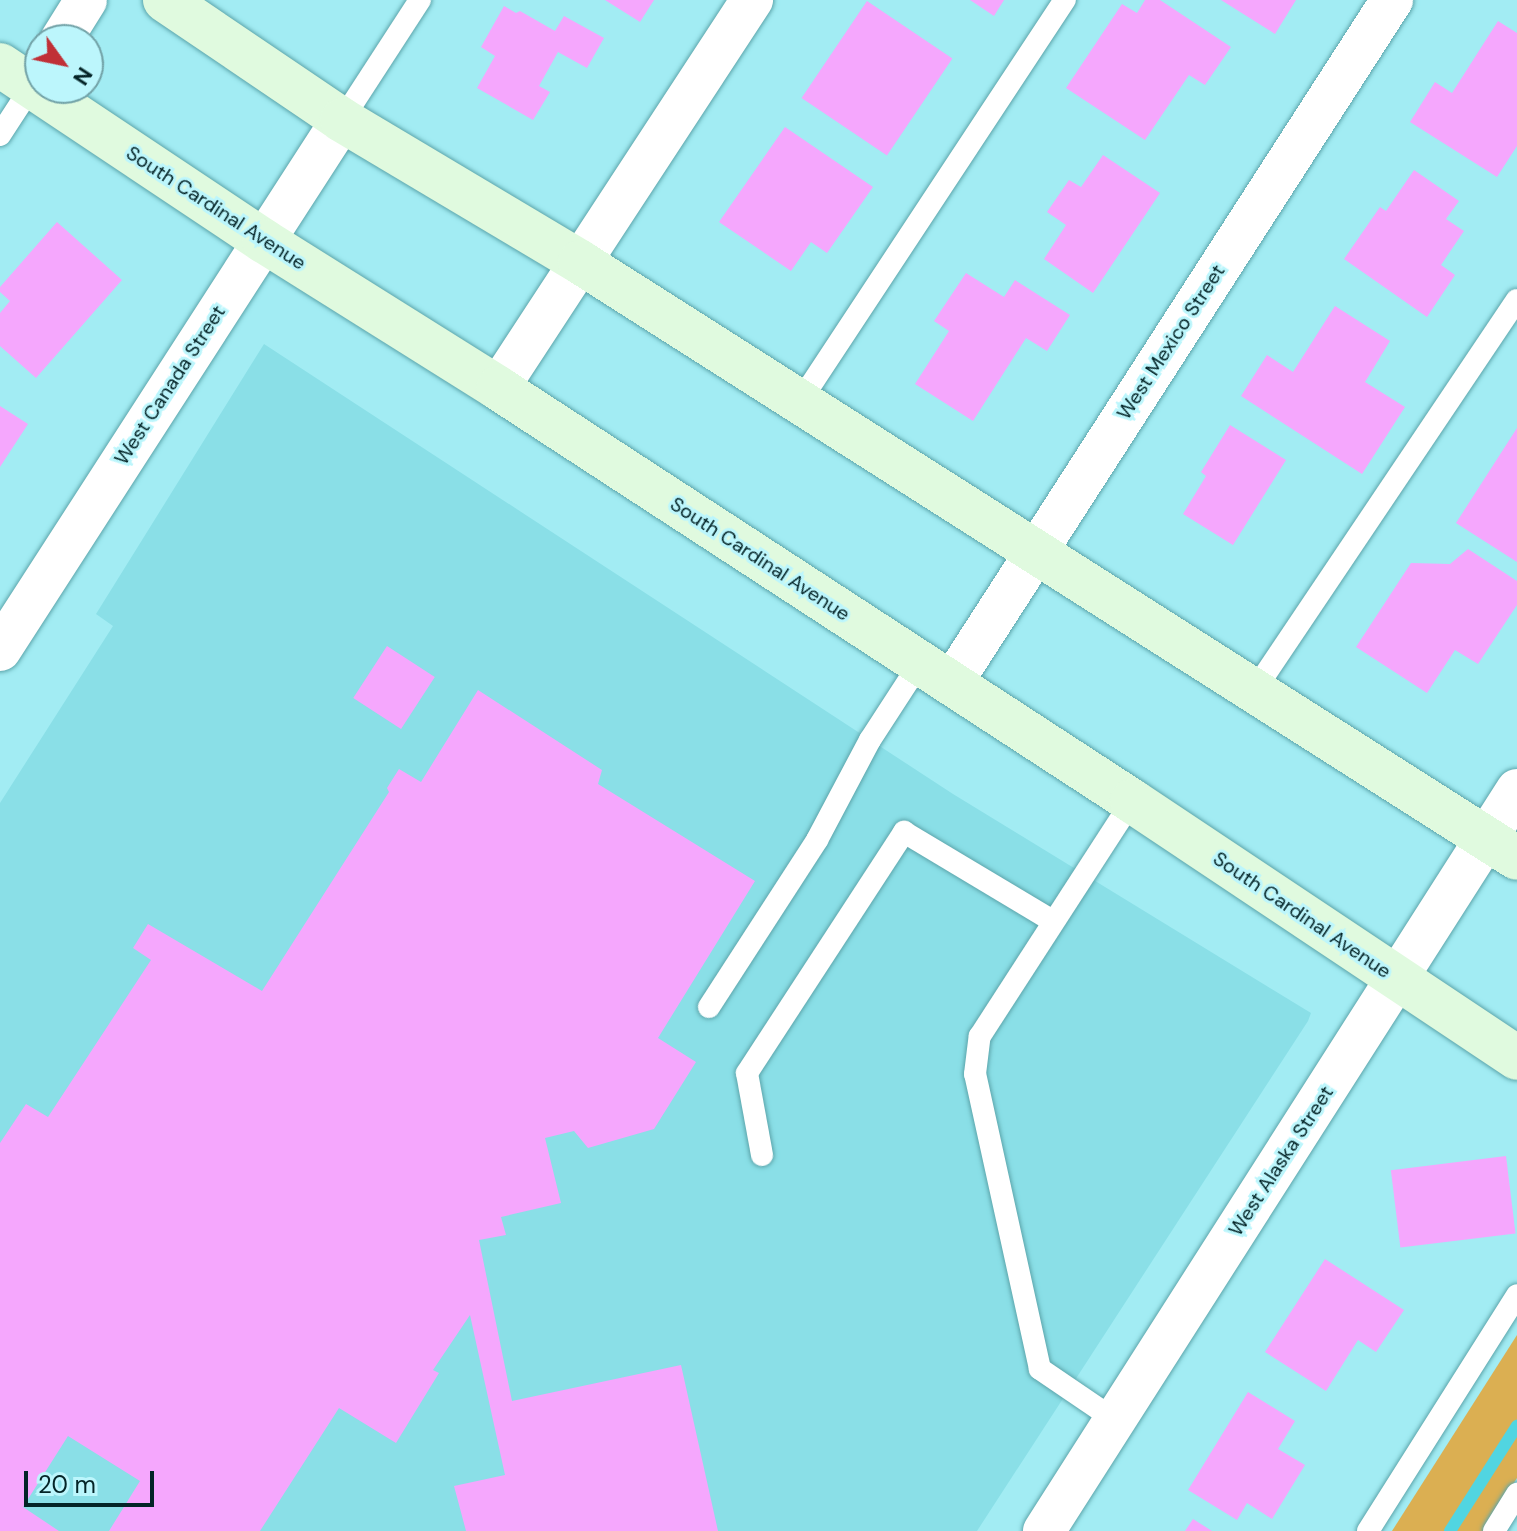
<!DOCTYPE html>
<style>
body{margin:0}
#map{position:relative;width:1517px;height:1531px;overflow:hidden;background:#a2ecf3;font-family:"DM Sans",sans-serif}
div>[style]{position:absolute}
.built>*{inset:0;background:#8adfe7}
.green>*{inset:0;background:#dbaf52}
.stream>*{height:12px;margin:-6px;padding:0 6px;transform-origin:6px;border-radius:6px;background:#51d5e1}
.building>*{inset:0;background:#f5a7fd;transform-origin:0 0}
.roads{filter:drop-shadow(0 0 2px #5ca5ab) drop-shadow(0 0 2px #5ca5ab)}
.lane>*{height:22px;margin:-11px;padding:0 11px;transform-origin:11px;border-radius:11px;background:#fff}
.street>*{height:42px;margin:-21px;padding:0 21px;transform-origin:21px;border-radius:21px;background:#fff}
.secondary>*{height:44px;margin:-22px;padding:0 22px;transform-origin:22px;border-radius:22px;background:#e0fadf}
span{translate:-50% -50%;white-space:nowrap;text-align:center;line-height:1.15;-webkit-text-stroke:6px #bcf6fc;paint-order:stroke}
.street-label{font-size:20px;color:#042427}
.north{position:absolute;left:24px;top:24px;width:80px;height:80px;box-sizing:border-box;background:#bcf6fc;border:2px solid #72a2a7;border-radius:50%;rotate:123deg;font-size:22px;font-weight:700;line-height:32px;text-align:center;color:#042427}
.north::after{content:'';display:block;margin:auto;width:28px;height:36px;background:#c03037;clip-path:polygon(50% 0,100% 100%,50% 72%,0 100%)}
.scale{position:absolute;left:24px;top:1471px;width:130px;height:36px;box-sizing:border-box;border:4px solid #042427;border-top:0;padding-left:10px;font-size:24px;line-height:28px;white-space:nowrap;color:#042427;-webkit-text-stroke:6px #bcf6fc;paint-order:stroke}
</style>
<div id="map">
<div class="built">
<i style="clip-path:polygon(264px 344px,953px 794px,1311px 1013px,1308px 1021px,977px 1531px,0 1531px,0 803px,113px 626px,96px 614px)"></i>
</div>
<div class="green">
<i style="clip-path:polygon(1517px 1335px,1517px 1478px,1483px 1531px,1392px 1531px)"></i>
</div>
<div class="stream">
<i style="left:1450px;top:1531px;width:125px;rotate:-57.5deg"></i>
</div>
<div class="building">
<i style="clip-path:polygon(605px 0,654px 0,640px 22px)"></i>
<i style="clip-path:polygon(970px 0,1004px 0,994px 16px)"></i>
<i style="clip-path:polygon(1145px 0,1160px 0,1231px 47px,1205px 85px,1189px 75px,1145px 140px,1066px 88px,1122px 4px,1137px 13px)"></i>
<i style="clip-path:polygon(1221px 0,1296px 0,1275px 34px)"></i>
<i style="left:867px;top:1px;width:103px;height:117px;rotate:34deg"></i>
<i style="clip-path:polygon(504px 6px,516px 13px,520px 11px,555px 31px,564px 16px,604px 38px,587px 68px,558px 52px,539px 86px,550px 92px,533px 120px,477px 88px,495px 56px,481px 47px)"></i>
<i style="clip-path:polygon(1498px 21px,1517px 33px,1517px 146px,1497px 177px,1410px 122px,1435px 82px,1452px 93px)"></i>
<i style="clip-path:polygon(785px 127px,873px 187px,827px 253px,811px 242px,791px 271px,719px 222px)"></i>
<i style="clip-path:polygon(1103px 155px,1160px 193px,1093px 293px,1044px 259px,1066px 225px,1047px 212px,1069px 180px,1081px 187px)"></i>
<i style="clip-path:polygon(1414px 170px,1459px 201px,1446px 219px,1464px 231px,1441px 265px,1455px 275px,1427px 317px,1344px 259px,1380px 207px,1386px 211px)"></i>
<i style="clip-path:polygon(57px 222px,122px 280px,36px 378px,0 346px,0 313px,10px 301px,0 292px,0 287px)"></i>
<i style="clip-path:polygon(966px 273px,1004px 297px,1015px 280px,1070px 315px,1047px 351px,1026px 338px,973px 421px,915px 384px,949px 331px,934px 321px)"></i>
<i style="clip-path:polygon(1335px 306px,1390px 341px,1365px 382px,1405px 407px,1362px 474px,1241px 396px,1267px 355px,1293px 372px)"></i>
<i style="clip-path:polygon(0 406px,28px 424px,0 467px)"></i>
<i style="clip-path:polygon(1230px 425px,1286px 460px,1233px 545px,1183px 514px,1206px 476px,1201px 472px)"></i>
<i style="clip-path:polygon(1517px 428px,1517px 562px,1456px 523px)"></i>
<i style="clip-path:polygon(1468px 549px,1517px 581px,1517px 605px,1478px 664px,1455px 650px,1427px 693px,1356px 647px,1411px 563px,1450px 564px)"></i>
<i style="left:387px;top:646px;width:57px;height:62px;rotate:33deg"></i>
<i style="clip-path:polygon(478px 690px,602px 770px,598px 784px,755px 881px,658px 1038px,696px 1062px,654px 1129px,588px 1148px,574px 1131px,545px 1138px,561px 1203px,501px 1217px,506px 1235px,479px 1240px,512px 1401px,681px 1365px,718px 1531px,466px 1531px,454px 1486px,505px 1475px,470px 1315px,433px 1370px,439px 1373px,396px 1443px,339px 1408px,260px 1531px,109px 1531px,140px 1481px,68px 1436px,23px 1507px,59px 1531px,0 1531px,0 1143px,26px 1104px,48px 1117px,151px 960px,133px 948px,148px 924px,262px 991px,389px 792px,387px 788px,399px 769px,421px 782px)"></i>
<i style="left:1506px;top:1156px;width:78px;height:116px;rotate:83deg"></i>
<i style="clip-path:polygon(1325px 1259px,1404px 1310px,1376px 1352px,1358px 1340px,1326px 1391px,1265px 1352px)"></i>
<i style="clip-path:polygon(1248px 1392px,1295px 1421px,1278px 1449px,1305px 1465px,1272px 1519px,1247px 1503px,1237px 1520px,1188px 1490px)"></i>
<i style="clip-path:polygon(1193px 1519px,1212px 1531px,1185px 1531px)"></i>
</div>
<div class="roads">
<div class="lane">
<i style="left:342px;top:120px;width:143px;rotate:-57deg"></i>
<i style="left:0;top:135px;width:59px;rotate:-56.9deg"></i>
<i style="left:799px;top:403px;width:483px;rotate:-56.6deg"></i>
<i style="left:1254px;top:691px;width:471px;rotate:-56.1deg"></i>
<i style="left:709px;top:1007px;width:199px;rotate:-57.1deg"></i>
<i style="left:817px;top:840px;width:113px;rotate:-62.1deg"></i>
<i style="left:870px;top:740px;width:92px;rotate:-57deg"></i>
<i style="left:762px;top:1155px;width:83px;rotate:-100.4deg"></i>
<i style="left:747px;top:1073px;width:288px;rotate:-56.9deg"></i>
<i style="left:904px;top:832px;width:174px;rotate:30.9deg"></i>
<i style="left:1115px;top:1420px;width:91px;rotate:-145.8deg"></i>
<i style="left:1040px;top:1369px;width:302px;rotate:-102.4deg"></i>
<i style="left:975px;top:1074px;width:38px;rotate:-83deg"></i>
<i style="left:980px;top:1036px;width:280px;rotate:-57.1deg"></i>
<i style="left:1368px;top:1531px;width:279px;rotate:-57.7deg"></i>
<i style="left:1494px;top:1531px;width:44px;rotate:-58.1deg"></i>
</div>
<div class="street">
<i style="left:61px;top:40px;width:47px;rotate:-58deg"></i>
<i style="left:498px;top:388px;width:464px;rotate:-56.8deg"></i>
<i style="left:0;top:650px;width:631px;rotate:-57.17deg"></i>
<i style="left:951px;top:684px;width:814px;rotate:-57.19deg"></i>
<i style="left:1044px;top:1531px;width:879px;rotate:-57.45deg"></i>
</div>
<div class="secondary">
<i style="left:165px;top:0;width:214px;rotate:34.1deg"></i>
<i style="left:342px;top:120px;width:277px;rotate:30.8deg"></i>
<i style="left:580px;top:262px;width:1110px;rotate:32.46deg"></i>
<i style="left:0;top:65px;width:317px;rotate:33.7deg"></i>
<i style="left:264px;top:241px;width:276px;rotate:32.1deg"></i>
<i style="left:498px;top:388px;width:757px;rotate:33.08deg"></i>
<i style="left:1132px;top:801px;width:463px;rotate:33.7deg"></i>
</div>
</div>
<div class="street-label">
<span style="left:216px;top:208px;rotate:33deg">South Cardinal Avenue</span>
<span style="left:1171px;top:342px;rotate:-57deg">West Mexico Street</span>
<span style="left:170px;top:385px;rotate:-57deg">West Canada Street</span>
<span style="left:760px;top:559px;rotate:33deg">South Cardinal Avenue</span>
<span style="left:1302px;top:915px;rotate:34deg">South Cardinal Avenue</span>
<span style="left:1281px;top:1161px;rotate:-57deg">West Alaska Street</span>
</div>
<div class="north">N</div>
<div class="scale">20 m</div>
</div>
